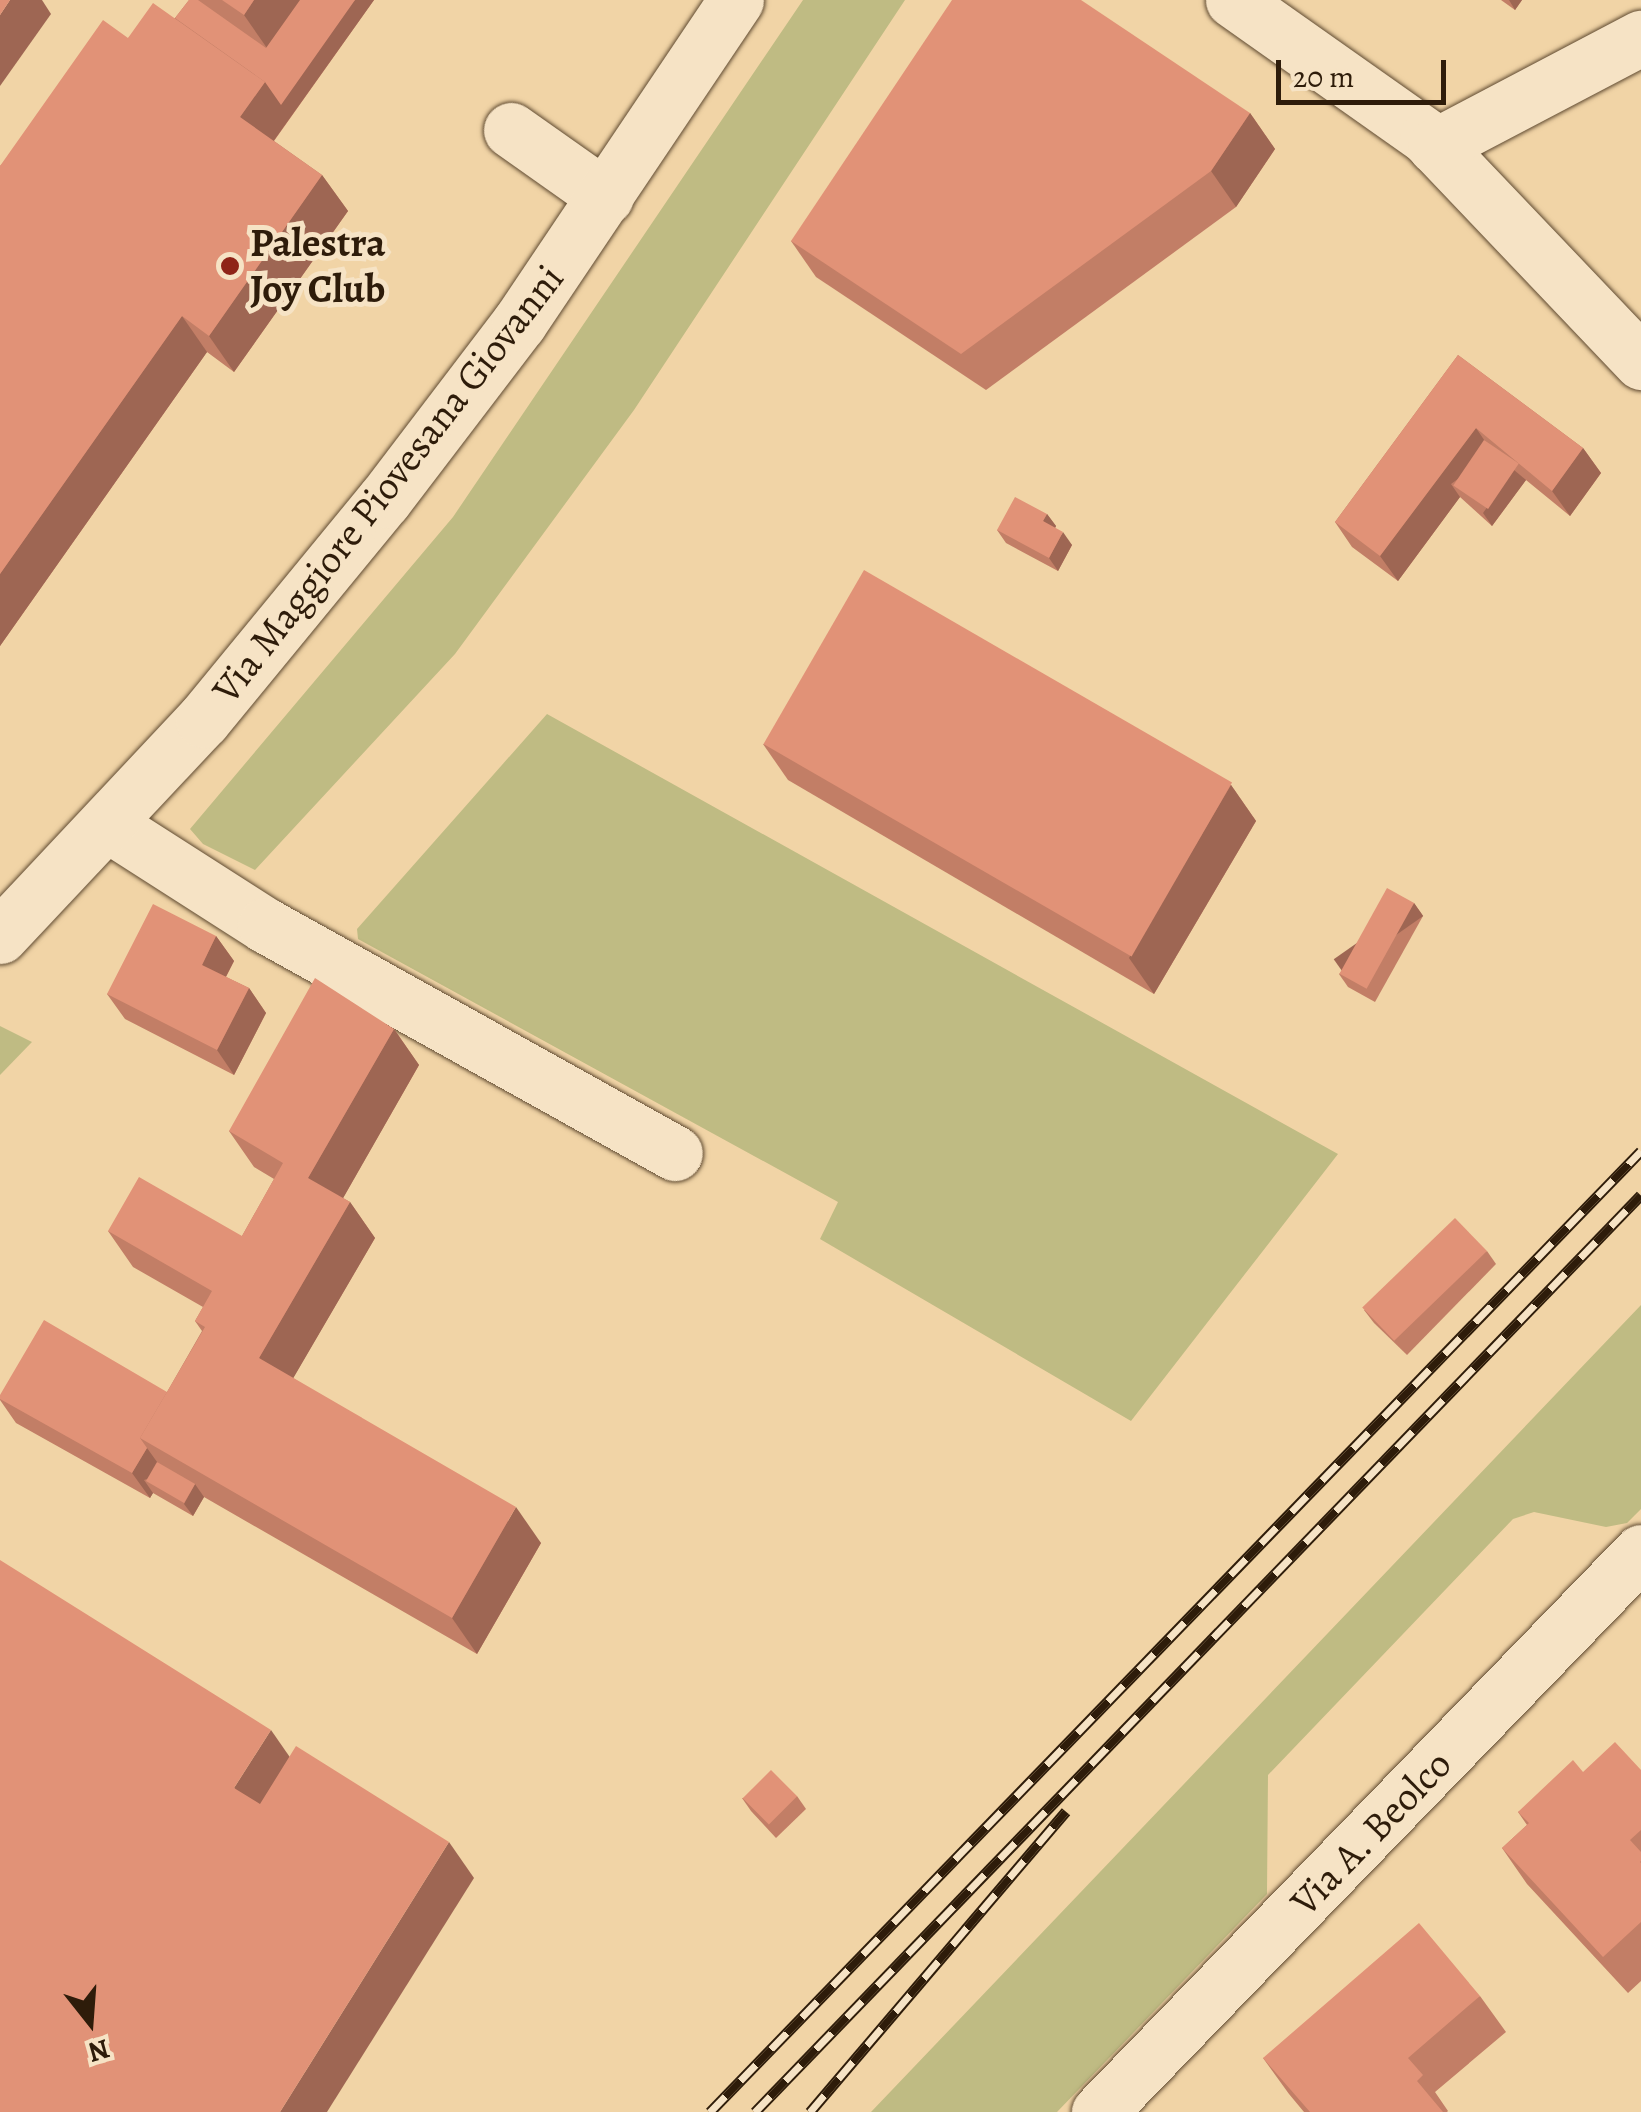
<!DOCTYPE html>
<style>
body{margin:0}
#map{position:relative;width:1641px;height:2112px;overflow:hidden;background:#f1d4a6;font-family:Alegreya,serif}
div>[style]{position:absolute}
.green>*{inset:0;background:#bfbb83}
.roads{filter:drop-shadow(0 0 2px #5f4a31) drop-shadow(0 0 2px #5f4a31)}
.minor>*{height:55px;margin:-27.5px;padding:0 27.5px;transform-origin:27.5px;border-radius:27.5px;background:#f6e3c5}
.rail>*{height:11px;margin-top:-5.5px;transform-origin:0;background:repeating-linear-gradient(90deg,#f6e3c5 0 22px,#2e1c0a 0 44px);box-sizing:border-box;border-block:2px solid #2e1c0a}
.wall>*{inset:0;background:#c27e66}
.shaded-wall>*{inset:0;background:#9e6653;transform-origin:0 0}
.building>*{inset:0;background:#e19277;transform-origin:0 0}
.dots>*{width:28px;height:28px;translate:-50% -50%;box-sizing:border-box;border:5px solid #f6e3c5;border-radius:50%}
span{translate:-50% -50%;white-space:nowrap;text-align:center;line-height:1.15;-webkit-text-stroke:10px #f6e3c5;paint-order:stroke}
.poi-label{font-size:40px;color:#2e1c0a;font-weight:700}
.left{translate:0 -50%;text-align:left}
.street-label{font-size:40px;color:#2e1c0a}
.north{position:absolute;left:40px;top:1972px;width:100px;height:100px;-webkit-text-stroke:8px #f6e3c5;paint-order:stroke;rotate:163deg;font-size:28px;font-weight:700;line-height:40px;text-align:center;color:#2e1c0a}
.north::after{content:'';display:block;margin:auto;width:35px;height:45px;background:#2e1c0a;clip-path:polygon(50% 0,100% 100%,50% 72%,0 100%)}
.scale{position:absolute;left:1276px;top:60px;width:170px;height:45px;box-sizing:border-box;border:5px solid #2e1c0a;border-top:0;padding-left:12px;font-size:30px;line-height:35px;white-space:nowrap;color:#2e1c0a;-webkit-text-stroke:8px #f6e3c5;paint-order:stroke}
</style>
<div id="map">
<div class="green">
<i style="clip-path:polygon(803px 0,905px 0,634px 410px,455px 654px,255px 870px,203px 844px,190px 829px,453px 517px)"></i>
<i style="clip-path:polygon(547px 714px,1338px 1154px,1131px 1421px,820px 1239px,838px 1202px,358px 939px,357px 929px)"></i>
<i style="clip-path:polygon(0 1026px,32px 1042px,0 1075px)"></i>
<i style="clip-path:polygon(1641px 1305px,1641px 1509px,1627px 1523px,1606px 1527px,1534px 1512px,1513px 1519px,1268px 1775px,1267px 1894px,1057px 2112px,871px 2112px)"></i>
</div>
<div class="roads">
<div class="minor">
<i style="left:1233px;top:0;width:237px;rotate:35.2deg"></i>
<i style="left:1427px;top:137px;width:311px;rotate:46.4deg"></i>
<i style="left:511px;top:130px;width:116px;rotate:35.2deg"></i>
<i style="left:1435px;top:146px;width:233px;rotate:-27.7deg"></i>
<i style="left:107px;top:824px;width:188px;rotate:32.6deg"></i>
<i style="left:265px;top:925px;width:469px;rotate:29.1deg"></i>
<i style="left:0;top:936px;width:296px;rotate:-46.8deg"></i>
<i style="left:203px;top:720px;width:285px;rotate:-50.6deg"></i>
<i style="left:384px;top:500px;width:223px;rotate:-52.7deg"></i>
<i style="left:519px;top:323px;width:389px;rotate:-56.1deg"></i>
<i style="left:1099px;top:2112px;width:779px;rotate:-45.94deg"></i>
</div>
</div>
<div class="rail">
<i style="left:710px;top:2112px;width:1338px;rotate:-45.91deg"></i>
<i style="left:755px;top:2112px;width:1275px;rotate:-45.99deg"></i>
<i style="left:810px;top:2112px;width:395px;rotate:-49.6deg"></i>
</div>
<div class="wall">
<i style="clip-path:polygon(189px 0,374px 0,274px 141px,322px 175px,348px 211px,234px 372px,207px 352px,0 646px,0 166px,128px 38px,175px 18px)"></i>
<i style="clip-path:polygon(1501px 0,1522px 0,1515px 10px)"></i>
<i style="clip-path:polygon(1250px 113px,1275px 149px,1236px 207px,986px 390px,816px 277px,791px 241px)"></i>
<i style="clip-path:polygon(1458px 355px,1583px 448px,1601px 473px,1570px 516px,1526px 480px,1492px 526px,1460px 497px,1398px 581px,1352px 547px,1335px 522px)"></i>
<i style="clip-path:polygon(1047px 514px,1056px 526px,1055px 528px,1072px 545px,1058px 571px,1006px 543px,997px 530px)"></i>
<i style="clip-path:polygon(763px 744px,1231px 785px,1256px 821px,1154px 994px,788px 780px)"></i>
<i style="clip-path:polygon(1414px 903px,1423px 916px,1375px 1002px,1348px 987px,1339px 974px)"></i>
<i style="clip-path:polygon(216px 936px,234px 961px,226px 977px,249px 988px,266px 1013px,234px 1075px,125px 1019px,107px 994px)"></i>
<i style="clip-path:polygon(394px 1029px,419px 1065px,343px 1198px,350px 1202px,375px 1238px,293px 1378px,541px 1543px,477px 1654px,204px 1497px,193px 1516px,153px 1493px,150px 1498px,16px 1423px,0 1400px,0 1395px,167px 1392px,202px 1331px,195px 1321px,203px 1307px,133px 1267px,108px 1231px,242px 1236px,274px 1179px,254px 1167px,229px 1131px)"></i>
<i style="clip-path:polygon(1487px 1251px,1496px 1264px,1407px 1355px,1374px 1323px,1364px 1310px)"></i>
<i style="clip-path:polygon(1641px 1770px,1641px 1981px,1628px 1993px,1527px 1884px,1502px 1848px,1527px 1825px,1518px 1812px,1583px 1772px)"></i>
<i style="clip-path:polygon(797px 1796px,806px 1809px,776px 1838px,751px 1811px,742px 1798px)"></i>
<i style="clip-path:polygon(1480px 1996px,1506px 2032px,1435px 2092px,1448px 2111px,1447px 2112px,1304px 2112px,1289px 2094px,1263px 2058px)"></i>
</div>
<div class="shaded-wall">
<i style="clip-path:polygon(10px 0,42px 0,51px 14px,0 86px,0 15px)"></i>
<i style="clip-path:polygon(254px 0,318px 0,276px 61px,244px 15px)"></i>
<i style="clip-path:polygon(355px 0,374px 0,265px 153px,240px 117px,265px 82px)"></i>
<i style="clip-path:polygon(1509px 0,1522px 0,1515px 10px)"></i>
<i style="clip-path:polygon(1250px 113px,1275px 149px,1236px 207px,1211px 171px)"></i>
<i style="clip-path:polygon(322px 175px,348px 211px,234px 372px,209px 336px)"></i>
<i style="clip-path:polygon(182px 316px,207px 352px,0 646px,0 574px)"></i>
<i style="clip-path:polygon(1476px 428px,1493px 453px,1451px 484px,1460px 497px,1398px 581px,1380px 556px)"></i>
<i style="clip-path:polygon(1583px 448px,1601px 473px,1570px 516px,1552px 491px)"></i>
<i style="clip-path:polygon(1514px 470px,1526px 480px,1492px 526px,1483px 513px)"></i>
<i style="clip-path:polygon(1047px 514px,1056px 526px,1052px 534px,1043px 521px)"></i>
<i style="clip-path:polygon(1063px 532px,1072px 545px,1058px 571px,1049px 558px)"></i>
<i style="clip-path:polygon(1231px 785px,1256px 821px,1154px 994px,1129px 958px)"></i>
<i style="left:1414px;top:903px;width:16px;height:98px;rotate:55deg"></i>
<i style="clip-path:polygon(216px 936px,234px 961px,219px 990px,202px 965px)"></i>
<i style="clip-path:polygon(249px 988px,266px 1013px,234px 1075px,217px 1050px)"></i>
<i style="clip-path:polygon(394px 1029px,419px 1065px,334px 1214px,308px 1178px)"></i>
<i style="clip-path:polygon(350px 1202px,375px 1238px,284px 1394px,259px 1358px)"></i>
<i style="clip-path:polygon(147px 1448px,165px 1473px,144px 1480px,153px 1493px,150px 1498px,132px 1473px)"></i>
<i style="clip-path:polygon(195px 1484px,204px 1497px,193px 1516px,184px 1504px)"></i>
<i style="clip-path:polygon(516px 1507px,541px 1543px,477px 1654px,452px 1618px)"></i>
<i style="clip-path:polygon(271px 1730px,296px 1766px,260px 1824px,234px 1788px)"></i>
<i style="clip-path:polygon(449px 1842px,474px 1878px,327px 2112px,280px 2112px)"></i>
</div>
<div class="building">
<i style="clip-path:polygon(0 0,10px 0,0 15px)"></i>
<i style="clip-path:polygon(189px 0,198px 0,266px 48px,300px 0,355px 0,281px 105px,265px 82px,175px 18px)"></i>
<i style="clip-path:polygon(222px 0,254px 0,244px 15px)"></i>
<i style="clip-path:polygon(952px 0,1081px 0,1250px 113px,1211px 171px,961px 354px,791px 241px)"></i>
<i style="clip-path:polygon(153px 3px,265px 82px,240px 117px,322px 175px,209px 336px,182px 316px,0 574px,0 166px,103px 20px,128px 38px)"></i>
<i style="clip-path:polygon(1458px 355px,1583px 448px,1552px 491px,1476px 428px,1380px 556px,1335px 522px)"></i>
<i style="left:1484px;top:440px;width:42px;height:55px;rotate:34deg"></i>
<i style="clip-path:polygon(1015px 497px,1047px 514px,1043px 521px,1063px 532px,1049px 558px,997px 530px)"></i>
<i style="left:864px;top:570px;width:425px;height:201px;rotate:30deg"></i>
<i style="left:1387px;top:888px;width:31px;height:98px;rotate:29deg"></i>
<i style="clip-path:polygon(153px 904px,216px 936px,202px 965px,249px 988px,217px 1050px,107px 994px)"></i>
<i style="clip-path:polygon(315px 978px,394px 1029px,308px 1178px,350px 1202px,259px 1358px,516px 1507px,452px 1618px,140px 1438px,205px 1327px,195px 1321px,212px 1291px,108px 1231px,139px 1177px,242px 1236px,283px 1163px,229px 1131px)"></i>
<i style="left:1455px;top:1218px;width:46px;height:129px;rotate:46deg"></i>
<i style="clip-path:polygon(44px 1320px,167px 1392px,140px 1438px,147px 1448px,132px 1473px,0 1399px,0 1395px)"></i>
<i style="left:157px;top:1462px;width:44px;height:22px;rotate:30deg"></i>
<i style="clip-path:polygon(0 1560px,271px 1730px,234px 1788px,260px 1804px,296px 1746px,449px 1842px,280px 2112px,0 2112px)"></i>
<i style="clip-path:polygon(1615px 1742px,1641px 1770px,1641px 1830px,1630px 1840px,1641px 1852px,1641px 1861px,1640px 1862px,1641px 1863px,1641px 1922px,1603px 1957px,1502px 1848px,1529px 1823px,1518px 1812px,1573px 1760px,1583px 1772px)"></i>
<i style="left:771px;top:1770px;width:37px;height:40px;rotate:45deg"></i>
<i style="clip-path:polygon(1419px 1923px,1480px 1996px,1408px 2058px,1423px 2075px,1417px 2081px,1443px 2112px,1310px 2112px,1263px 2058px)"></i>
</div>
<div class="dots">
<i style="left:230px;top:266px;background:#8f2418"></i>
</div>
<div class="poi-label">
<span class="left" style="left:250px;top:266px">Palestra<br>Joy Club</span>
</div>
<div class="street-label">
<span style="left:388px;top:484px;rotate:-52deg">Via Maggiore Piovesana Giovanni</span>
<span style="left:1371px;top:1833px;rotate:-46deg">Via A. Beolco</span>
</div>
<div class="north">N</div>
<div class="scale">20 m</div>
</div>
